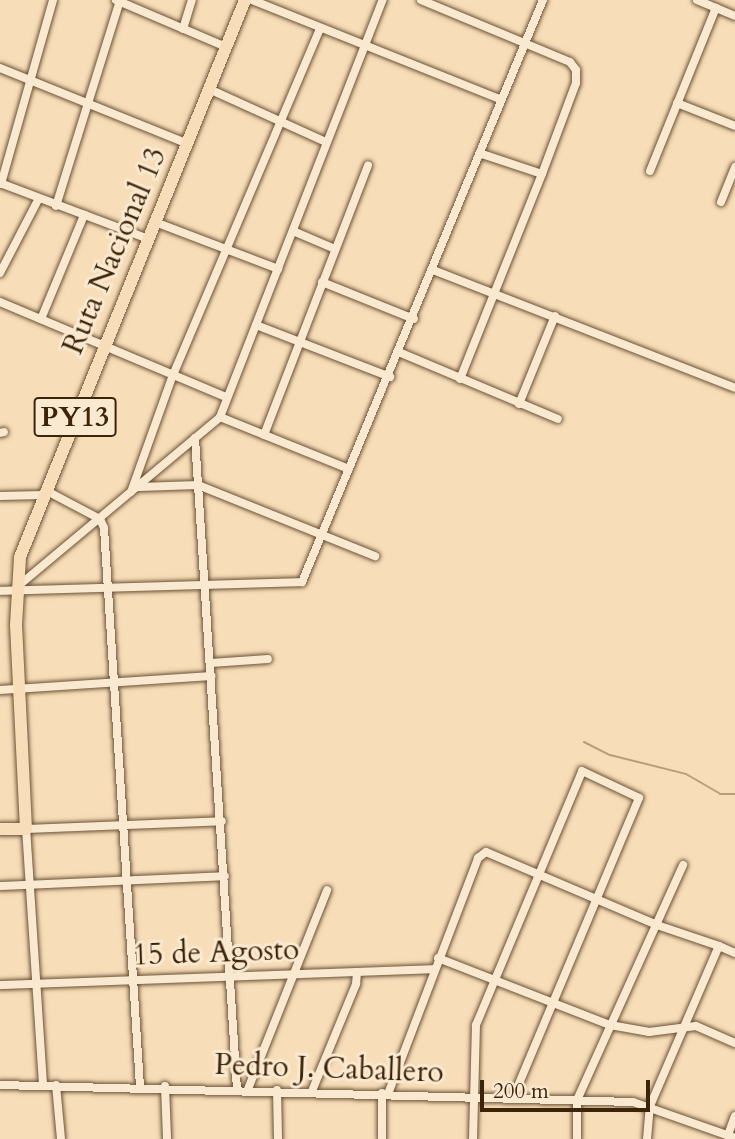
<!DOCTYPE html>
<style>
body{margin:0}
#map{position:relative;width:735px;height:1139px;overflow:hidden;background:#f7ddb8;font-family:Cardo,serif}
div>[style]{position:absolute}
.stream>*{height:2px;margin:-1px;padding:0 1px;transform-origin:1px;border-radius:1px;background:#b79e7c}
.roads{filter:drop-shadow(0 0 2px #6b5235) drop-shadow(0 0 2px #6b5235)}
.minor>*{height:8px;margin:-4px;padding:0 4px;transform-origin:4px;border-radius:4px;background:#fae9d1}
.highway>*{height:12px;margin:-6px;padding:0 6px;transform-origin:6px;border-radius:6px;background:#f7ddb8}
span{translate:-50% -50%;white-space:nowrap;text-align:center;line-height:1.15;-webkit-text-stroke:6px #fae9d1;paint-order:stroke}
.shield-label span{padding:2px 5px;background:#fae9d1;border:2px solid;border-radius:5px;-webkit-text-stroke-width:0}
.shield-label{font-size:28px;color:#3c2409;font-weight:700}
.street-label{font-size:30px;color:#3c2409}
.scale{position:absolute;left:480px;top:1080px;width:170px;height:32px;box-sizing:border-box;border:4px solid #3c2409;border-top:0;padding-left:9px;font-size:21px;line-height:24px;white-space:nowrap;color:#3c2409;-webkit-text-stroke:5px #fae9d1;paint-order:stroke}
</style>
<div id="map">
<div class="stream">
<i style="left:584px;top:742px;width:29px;rotate:27deg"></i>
<i style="left:610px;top:755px;width:78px;rotate:14deg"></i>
<i style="left:686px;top:774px;width:39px;rotate:30deg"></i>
<i style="left:720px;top:794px;width:15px"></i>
</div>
<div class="roads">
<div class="minor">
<i style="left:116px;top:0;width:120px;rotate:23.1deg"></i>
<i style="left:252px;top:0;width:267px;rotate:21.8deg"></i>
<i style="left:421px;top:0;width:161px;rotate:22.6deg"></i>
<i style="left:570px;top:62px;width:10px;rotate:53deg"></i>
<i style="left:576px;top:70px;width:13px;rotate:90deg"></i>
<i style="left:576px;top:83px;width:97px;rotate:110.5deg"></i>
<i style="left:542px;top:174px;width:66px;rotate:-161.6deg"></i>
<i style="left:697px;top:0;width:41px;rotate:22.8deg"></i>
<i style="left:183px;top:29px;width:30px;rotate:-73deg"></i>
<i style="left:0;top:68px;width:203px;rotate:22deg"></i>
<i style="left:209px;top:89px;width:128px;rotate:24.4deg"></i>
<i style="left:677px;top:103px;width:62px;rotate:21.6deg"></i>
<i style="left:650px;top:171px;width:176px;rotate:-68deg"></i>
<i style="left:0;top:183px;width:158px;rotate:20.7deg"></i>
<i style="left:1px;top:184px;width:191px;rotate:-74.2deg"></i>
<i style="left:721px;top:202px;width:38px;rotate:-68deg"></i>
<i style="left:56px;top:206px;width:216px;rotate:-72.7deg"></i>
<i style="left:155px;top:222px;width:132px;rotate:20.9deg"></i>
<i style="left:293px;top:231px;width:46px;rotate:23.2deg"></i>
<i style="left:433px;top:270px;width:324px;rotate:21.3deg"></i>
<i style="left:0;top:273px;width:82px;rotate:-62.5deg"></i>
<i style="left:322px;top:282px;width:99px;rotate:21.9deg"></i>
<i style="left:0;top:302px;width:245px;rotate:22.8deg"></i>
<i style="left:41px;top:319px;width:113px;rotate:-67.5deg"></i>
<i style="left:256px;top:325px;width:144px;rotate:21.2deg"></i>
<i style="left:401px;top:353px;width:170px;rotate:22.8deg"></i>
<i style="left:460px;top:379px;width:221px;rotate:-68.2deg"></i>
<i style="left:519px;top:404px;width:95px;rotate:-67.8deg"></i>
<i style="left:220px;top:417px;width:139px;rotate:22deg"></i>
<i style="left:0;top:433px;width:4px;rotate:-14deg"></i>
<i style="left:264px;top:435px;width:289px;rotate:-68.9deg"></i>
<i style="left:195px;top:438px;width:652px;rotate:86.31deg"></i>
<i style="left:139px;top:487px;width:59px;rotate:-1.9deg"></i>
<i style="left:198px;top:485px;width:191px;rotate:21.9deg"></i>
<i style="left:45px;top:490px;width:62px;rotate:27.8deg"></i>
<i style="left:100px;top:519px;width:10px;rotate:66deg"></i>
<i style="left:104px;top:528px;width:559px;rotate:86.31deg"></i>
<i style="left:131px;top:492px;width:124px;rotate:-70.3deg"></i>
<i style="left:173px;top:375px;width:377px;rotate:-67deg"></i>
<i style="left:0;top:496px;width:43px;rotate:-1.3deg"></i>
<i style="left:17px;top:587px;width:265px;rotate:-39.9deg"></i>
<i style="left:220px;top:417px;width:448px;rotate:-68.7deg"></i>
<i style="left:0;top:591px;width:302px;rotate:-1.7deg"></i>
<i style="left:302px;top:582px;width:630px;rotate:-67.51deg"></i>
<i style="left:211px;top:663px;width:57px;rotate:-4deg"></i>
<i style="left:0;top:690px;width:212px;rotate:-3.8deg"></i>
<i style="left:0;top:886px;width:225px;rotate:-2.5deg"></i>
<i style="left:438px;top:958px;width:185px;rotate:21.3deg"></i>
<i style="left:610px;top:1025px;width:40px;rotate:10deg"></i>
<i style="left:649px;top:1032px;width:47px;rotate:-7.3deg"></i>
<i style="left:696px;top:1026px;width:43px;rotate:23.6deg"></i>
<i style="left:0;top:985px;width:434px;rotate:-2.1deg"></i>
<i style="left:43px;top:1084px;width:256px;rotate:-93.8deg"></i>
<i style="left:26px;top:829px;width:196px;rotate:-2.3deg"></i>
<i style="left:0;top:1085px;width:633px;rotate:1.54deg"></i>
<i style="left:633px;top:1102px;width:108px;rotate:19.4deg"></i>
<i style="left:56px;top:1085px;width:54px;rotate:84.7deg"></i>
<i style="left:165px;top:1086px;width:53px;rotate:87.8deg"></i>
<i style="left:248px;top:1089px;width:214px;rotate:-68.3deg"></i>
<i style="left:277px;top:1090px;width:49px;rotate:88.8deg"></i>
<i style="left:312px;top:1091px;width:116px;rotate:-67.6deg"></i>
<i style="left:356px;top:984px;width:12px;rotate:-85deg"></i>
<i style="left:388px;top:1094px;width:253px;rotate:-69.1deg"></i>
<i style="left:478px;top:858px;width:10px;rotate:-37deg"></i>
<i style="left:486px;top:852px;width:186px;rotate:23.1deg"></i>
<i style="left:657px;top:925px;width:65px;rotate:18.7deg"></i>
<i style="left:728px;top:1135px;width:20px;rotate:-70deg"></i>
<i style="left:382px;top:1139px;width:46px;rotate:-90deg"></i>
<i style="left:473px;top:1139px;width:114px;rotate:-88.5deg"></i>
<i style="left:476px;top:1025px;width:275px;rotate:-67.3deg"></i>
<i style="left:582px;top:771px;width:63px;rotate:25.3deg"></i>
<i style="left:639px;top:798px;width:325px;rotate:112.8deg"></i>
<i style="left:577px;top:1139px;width:39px;rotate:-90deg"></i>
<i style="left:577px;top:1100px;width:258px;rotate:-65.7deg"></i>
<i style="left:647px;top:1139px;width:33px;rotate:-85deg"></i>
<i style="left:650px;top:1106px;width:174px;rotate:-66.7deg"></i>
<i style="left:719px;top:946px;width:17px;rotate:24deg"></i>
</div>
<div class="highway">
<i style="left:0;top:829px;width:26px"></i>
<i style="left:26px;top:829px;width:204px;rotate:-92.8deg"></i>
<i style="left:16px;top:625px;width:68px;rotate:-86.6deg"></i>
<i style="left:20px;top:557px;width:601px;rotate:-68deg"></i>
</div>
</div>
<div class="shield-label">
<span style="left:75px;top:417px">PY13</span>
</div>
<div class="street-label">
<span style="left:115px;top:251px;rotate:-67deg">Ruta Nacional 13</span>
<span style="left:216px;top:953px;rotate:-2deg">15 de Agosto</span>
<span style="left:329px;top:1069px;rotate:2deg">Pedro J. Caballero</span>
</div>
<div class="scale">200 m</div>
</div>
